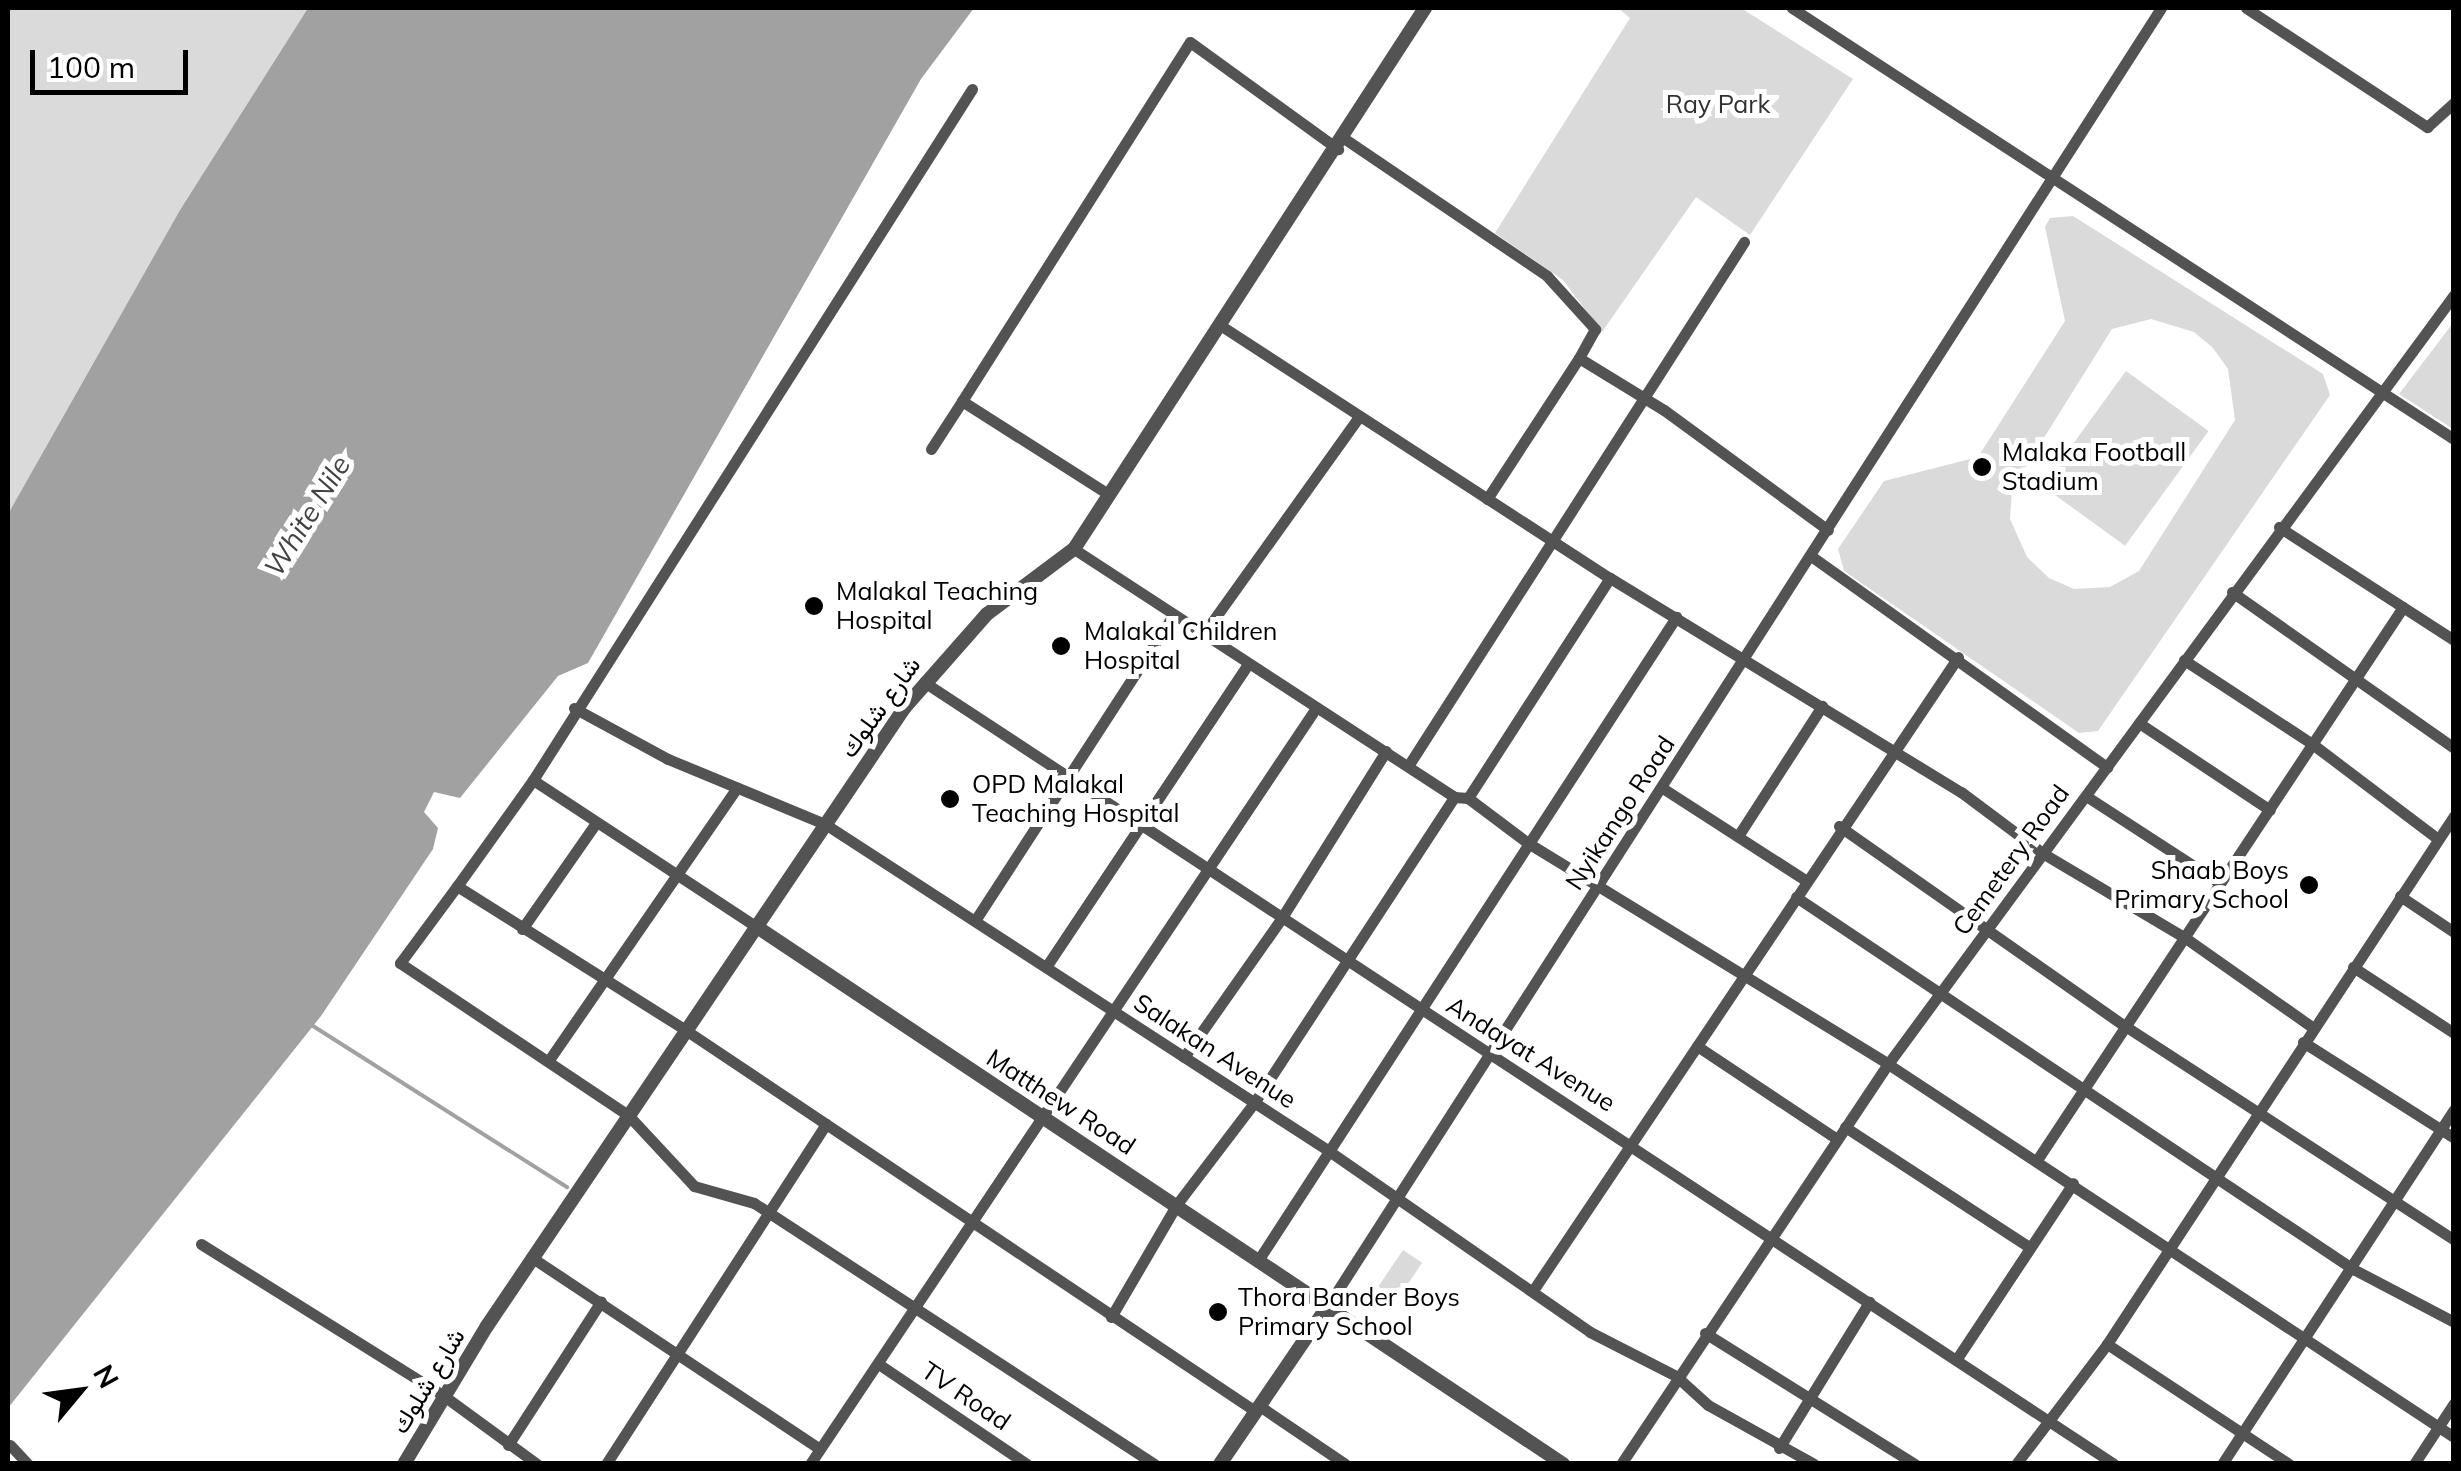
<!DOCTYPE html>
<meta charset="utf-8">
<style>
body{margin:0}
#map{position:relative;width:2461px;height:1471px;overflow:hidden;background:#fff;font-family:Mulish,Vazirmatn,sans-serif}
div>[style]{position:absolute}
.green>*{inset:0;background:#dadada;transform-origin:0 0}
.water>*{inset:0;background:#a1a1a1}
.stream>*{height:4px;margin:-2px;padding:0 2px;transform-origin:2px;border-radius:2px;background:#a1a1a1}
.minor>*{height:11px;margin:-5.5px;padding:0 5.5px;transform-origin:5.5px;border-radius:5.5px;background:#535353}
.tertiary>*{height:14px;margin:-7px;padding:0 7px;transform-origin:7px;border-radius:7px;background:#535353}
.dots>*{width:28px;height:28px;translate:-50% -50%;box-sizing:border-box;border:5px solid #fff;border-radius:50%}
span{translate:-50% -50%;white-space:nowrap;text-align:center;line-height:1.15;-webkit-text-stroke:10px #fff;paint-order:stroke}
.park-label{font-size:25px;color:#313131}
.poi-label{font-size:25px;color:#000}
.left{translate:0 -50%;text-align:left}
.right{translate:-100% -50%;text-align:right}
.street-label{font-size:25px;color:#000}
.water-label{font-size:28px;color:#424242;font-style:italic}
.frame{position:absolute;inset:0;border:10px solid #000;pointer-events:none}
.north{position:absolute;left:30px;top:1341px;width:100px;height:100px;-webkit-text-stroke:8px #fff;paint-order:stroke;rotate:61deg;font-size:28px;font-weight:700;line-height:40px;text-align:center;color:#000}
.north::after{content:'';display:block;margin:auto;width:35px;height:45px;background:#000;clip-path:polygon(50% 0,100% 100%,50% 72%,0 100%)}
.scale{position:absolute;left:30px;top:50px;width:158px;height:45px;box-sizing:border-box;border:5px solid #000;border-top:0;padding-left:12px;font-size:30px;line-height:35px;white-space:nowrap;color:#000;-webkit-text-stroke:8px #fff;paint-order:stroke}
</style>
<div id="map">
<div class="green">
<i style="clip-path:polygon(8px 8px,308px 8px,180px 210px,8px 514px)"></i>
<i style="clip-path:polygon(1618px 8px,1741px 8px,1853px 79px,1750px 235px,1696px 197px,1602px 332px,1563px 280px,1495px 233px,1630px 18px)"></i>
<i style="clip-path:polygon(evenodd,2073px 216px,2323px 374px,2330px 395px,2098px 731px,2079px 733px,1844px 571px,1838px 549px,1884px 481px,1978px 457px,2065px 321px,2045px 227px,2050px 218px,2073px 216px,2151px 319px,2194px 332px,2213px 348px,2228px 369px,2235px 420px,2139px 571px,2110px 587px,2074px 589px,2049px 578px,2027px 557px,2010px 519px,2012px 489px,2112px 329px,2151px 319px)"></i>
<i style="clip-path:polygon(2453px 323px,2453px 429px,2399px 394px)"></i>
<i style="left:2126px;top:371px;width:102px;height:142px;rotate:36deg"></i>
<i style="left:1403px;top:1250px;width:23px;height:44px;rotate:34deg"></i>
</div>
<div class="water">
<i style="clip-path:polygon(308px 8px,974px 8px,921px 79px,588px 663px,558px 676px,460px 798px,434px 792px,424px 812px,438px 828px,433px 849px,321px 1016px,8px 1408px,8px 514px,180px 210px)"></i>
</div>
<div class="stream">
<i style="left:313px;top:1026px;width:301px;rotate:32.4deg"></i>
</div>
<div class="minor">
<i style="left:1792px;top:8px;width:790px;rotate:33.07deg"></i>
<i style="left:2246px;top:8px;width:217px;rotate:33.3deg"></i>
<i style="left:2427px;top:127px;width:36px;rotate:-42deg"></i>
<i style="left:972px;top:89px;width:819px;rotate:122.43deg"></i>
<i style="left:533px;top:780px;width:130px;rotate:125.6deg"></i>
<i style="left:457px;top:886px;width:272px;rotate:32.2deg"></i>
<i style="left:687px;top:1031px;width:683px;rotate:33.78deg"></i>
<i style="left:1345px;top:139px;width:244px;rotate:34.1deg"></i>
<i style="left:1547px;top:276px;width:72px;rotate:47.8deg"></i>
<i style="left:1595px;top:329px;width:33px;rotate:119deg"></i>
<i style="left:1579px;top:358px;width:100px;rotate:31.5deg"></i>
<i style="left:1664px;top:410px;width:203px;rotate:36.2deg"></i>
<i style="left:1223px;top:327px;width:461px;rotate:33deg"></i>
<i style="left:1610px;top:578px;width:411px;rotate:31.4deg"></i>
<i style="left:1961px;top:792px;width:104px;rotate:36.8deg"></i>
<i style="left:2044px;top:854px;width:163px;rotate:30.7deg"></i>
<i style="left:2184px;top:937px;width:156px;rotate:35.1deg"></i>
<i style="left:962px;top:401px;width:425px;rotate:-57.6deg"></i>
<i style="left:1190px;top:42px;width:183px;rotate:35.9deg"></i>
<i style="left:931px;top:449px;width:57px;rotate:-57.1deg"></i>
<i style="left:962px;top:401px;width:173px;rotate:32.5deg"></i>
<i style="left:1487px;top:499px;width:168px;rotate:-56.9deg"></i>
<i style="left:2279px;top:527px;width:208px;rotate:32.9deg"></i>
<i style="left:1074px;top:549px;width:454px;rotate:33.1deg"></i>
<i style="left:1454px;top:797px;width:14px;rotate:4deg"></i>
<i style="left:1468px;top:798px;width:75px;rotate:36.9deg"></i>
<i style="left:1528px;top:843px;width:422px;rotate:31.5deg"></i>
<i style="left:1888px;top:1064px;width:678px;rotate:33.39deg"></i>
<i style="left:1811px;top:556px;width:364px;rotate:35.5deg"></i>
<i style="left:2232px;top:592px;width:271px;rotate:35.1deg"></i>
<i style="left:1202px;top:636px;width:269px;rotate:-54.4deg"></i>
<i style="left:2184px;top:660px;width:152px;rotate:33.2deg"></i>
<i style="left:2311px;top:743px;width:159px;rotate:37.1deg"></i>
<i style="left:924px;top:682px;width:1424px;rotate:33.31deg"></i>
<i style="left:574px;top:708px;width:107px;rotate:28.5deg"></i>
<i style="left:668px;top:759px;width:170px;rotate:22.5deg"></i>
<i style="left:825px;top:824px;width:597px;rotate:32.97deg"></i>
<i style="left:1326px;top:1149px;width:321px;rotate:34.7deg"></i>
<i style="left:1590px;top:1332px;width:97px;rotate:27.1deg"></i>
<i style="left:1676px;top:1376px;width:43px;rotate:42.2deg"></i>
<i style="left:1708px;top:1405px;width:121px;rotate:29.1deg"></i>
<i style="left:2139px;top:723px;width:157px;rotate:33.6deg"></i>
<i style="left:1410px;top:763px;width:619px;rotate:-57.34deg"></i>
<i style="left:533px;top:780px;width:268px;rotate:33.3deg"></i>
<i style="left:1664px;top:789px;width:170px;rotate:32.8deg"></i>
<i style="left:2086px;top:796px;width:160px;rotate:33deg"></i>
<i style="left:1468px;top:798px;width:262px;rotate:-57.2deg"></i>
<i style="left:1839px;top:826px;width:349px;rotate:35deg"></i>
<i style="left:2125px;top:1026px;width:392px;rotate:33deg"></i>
<i style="left:1738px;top:836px;width:155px;rotate:-57.1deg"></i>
<i style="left:457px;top:886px;width:96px;rotate:126.5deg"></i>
<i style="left:400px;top:963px;width:275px;rotate:33.7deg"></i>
<i style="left:629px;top:1116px;width:96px;rotate:47.1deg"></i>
<i style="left:694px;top:1186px;width:62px;rotate:15.8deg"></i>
<i style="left:754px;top:1203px;width:478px;rotate:33.1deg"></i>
<i style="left:2400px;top:896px;width:65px;rotate:33.7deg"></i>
<i style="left:1796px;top:897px;width:670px;rotate:33.74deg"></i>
<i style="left:2353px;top:1269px;width:114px;rotate:27.7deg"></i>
<i style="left:976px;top:919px;width:360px;rotate:-57deg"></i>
<i style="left:522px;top:929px;width:129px;rotate:-55.1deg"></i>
<i style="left:1046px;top:967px;width:364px;rotate:-56.3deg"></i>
<i style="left:2353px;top:967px;width:121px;rotate:33.2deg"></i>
<i style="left:2303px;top:1042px;width:179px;rotate:32.4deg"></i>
<i style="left:1697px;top:1046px;width:168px;rotate:33.6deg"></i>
<i style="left:1184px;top:1057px;width:169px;rotate:-54.9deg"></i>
<i style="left:1281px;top:919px;width:198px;rotate:-58deg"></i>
<i style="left:549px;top:1060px;width:331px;rotate:-55.4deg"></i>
<i style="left:1845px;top:1127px;width:220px;rotate:33.1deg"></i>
<i style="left:2037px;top:1160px;width:663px;rotate:-56.5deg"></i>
<i style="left:201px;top:1244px;width:287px;rotate:32deg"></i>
<i style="left:444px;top:1396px;width:115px;rotate:36.2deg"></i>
<i style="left:534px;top:1259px;width:343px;rotate:33.6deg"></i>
<i style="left:1259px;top:1259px;width:766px;rotate:-56.99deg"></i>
<i style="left:1534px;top:1289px;width:761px;rotate:-56.14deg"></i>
<i style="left:1327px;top:1307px;width:1544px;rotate:-57.3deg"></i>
<i style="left:1111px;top:1317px;width:131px;rotate:-59.7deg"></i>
<i style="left:1177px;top:1204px;width:127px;rotate:-52.7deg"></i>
<i style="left:1254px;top:1103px;width:366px;rotate:-56.8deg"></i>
<i style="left:1705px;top:1333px;width:248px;rotate:32deg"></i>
<i style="left:2107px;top:1344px;width:218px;rotate:33.4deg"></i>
<i style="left:1956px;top:1360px;width:212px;rotate:-56.5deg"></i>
<i style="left:880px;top:1365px;width:177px;rotate:34deg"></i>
<i style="left:1258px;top:1405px;width:105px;rotate:34.1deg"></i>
<i style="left:10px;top:1445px;width:26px;rotate:47deg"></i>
<i style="left:508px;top:1445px;width:171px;rotate:-57.1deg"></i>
<i style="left:1779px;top:1448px;width:172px;rotate:-58.3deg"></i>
<i style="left:606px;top:1464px;width:405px;rotate:-57.1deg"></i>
<i style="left:810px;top:1464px;width:910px;rotate:-56.21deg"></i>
<i style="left:1621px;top:1464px;width:481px;rotate:-56.3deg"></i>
<i style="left:1888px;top:1064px;width:955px;rotate:-53.65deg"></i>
<i style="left:2016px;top:1464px;width:151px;rotate:-52.8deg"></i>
<i style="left:2107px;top:1344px;width:632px;rotate:-56.69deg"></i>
<i style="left:2222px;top:1464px;width:423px;rotate:-56.8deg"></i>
<i style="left:2414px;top:1464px;width:73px;rotate:-56.7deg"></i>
</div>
<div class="tertiary">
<i style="left:757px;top:927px;width:969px;rotate:33.67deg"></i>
<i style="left:404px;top:1464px;width:161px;rotate:-59deg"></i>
<i style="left:487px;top:1326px;width:747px;rotate:-55.97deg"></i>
<i style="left:905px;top:707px;width:124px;rotate:-48.6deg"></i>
<i style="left:987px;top:614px;width:109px;rotate:-36.8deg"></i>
<i style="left:1074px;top:549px;width:645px;rotate:-57.02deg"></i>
<i style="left:1220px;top:1464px;width:190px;rotate:-55.7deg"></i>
</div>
<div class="dots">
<i style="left:1982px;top:467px;background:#000"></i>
<i style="left:814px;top:606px;background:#000"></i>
<i style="left:1061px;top:646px;background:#000"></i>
<i style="left:950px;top:799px;background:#000"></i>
<i style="left:2309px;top:885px;background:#000"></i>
<i style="left:1218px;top:1312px;background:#000"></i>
</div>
<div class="park-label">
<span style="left:1718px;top:104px">Ray Park</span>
</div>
<div class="poi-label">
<span class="left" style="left:2002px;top:467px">Malaka Football<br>Stadium</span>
<span class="left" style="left:836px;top:606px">Malakal Teaching<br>Hospital</span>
<span class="left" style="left:1084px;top:646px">Malakal Children<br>Hospital</span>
<span class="left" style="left:972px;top:799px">OPD Malakal<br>Teaching Hospital</span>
<span class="right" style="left:2289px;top:885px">Shaab Boys<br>Primary School</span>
<span class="left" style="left:1238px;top:1312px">Thora Bander Boys<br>Primary School</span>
</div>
<div class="street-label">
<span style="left:880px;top:707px;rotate:-54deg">شارع شلوك</span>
<span style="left:1620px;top:813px;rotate:-57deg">Nyikango Road</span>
<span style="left:2011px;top:860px;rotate:-54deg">Cemetery Road</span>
<span style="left:1215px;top:1051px;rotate:33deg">Salakan Avenue</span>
<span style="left:1531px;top:1054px;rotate:32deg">Andayat Avenue</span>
<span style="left:1061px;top:1102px;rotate:33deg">Matthew Road</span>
<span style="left:428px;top:1381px;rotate:-59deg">شارع شلوك</span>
<span style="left:966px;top:1396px;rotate:34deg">TV Road</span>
</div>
<div class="water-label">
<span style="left:307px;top:516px;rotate:-58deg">White Nile</span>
</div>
<div class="frame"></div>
<div class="north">N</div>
<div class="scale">100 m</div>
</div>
